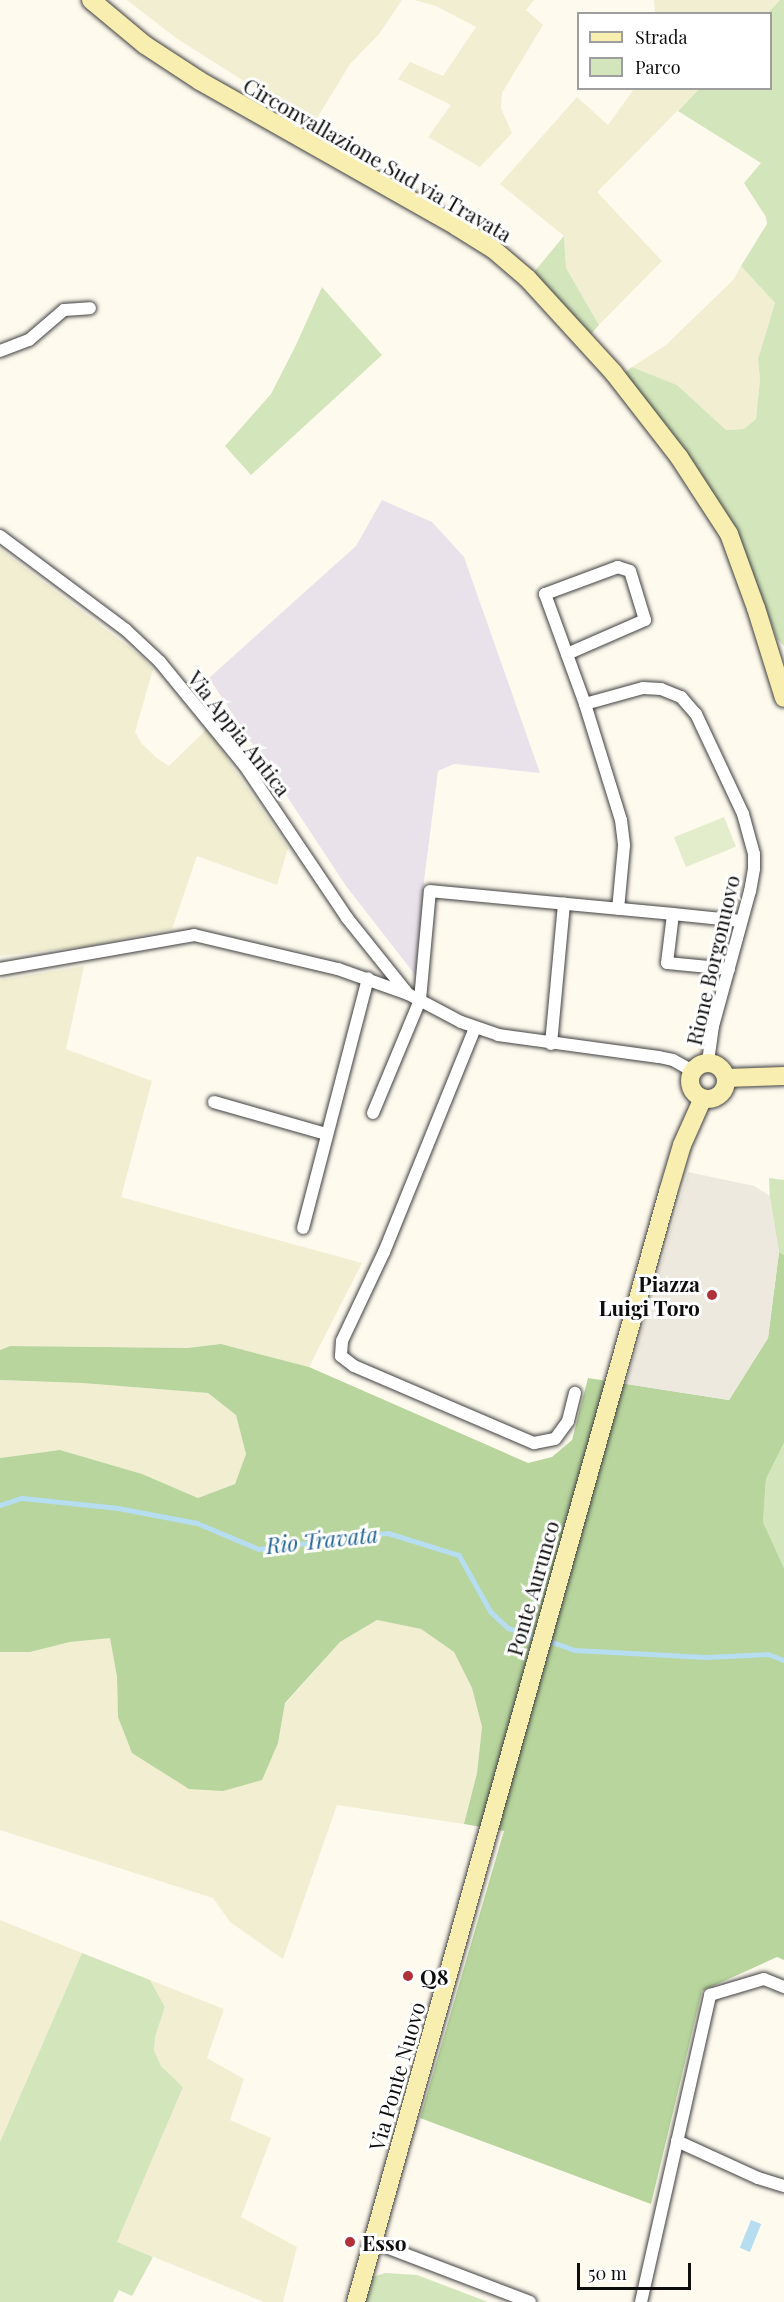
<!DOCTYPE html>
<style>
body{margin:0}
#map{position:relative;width:784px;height:2302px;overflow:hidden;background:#fefaee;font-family:"Playfair Display",serif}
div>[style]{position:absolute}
.industrial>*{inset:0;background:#eae2eb}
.farmland>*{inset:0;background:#f2eed1}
.green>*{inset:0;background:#d2e5bb}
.forest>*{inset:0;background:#b7d59c}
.pitch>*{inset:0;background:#e3edcc;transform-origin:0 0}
.plaza>*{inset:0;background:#ede9de}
.water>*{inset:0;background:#b7ddf1;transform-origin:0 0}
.stream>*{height:4.5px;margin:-2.25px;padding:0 2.25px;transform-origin:2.25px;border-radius:2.25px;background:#b7ddf1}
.roads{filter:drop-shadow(0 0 2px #404040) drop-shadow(0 0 2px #404040)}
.street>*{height:12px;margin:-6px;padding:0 6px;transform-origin:6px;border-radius:6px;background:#fff}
.secondary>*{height:18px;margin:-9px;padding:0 9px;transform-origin:9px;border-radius:9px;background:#f8eeaf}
.secondary>.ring{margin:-9px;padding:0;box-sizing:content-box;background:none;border:18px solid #f8eeaf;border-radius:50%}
.dots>*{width:16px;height:16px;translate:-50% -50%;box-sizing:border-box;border:3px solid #fff;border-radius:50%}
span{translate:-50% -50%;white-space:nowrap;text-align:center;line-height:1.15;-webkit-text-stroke:6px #fff;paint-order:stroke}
.street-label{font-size:21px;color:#0d0d0d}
.poi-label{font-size:21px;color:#0d0d0d;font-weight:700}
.right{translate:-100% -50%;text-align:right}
.left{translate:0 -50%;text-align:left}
.water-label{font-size:22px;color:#216594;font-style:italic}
.legend{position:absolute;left:577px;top:12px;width:195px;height:78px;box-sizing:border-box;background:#fff;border:2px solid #9e9e9e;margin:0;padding:8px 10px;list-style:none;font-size:18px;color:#0d0d0d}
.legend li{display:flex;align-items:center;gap:12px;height:30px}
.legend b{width:30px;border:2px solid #9e9e9e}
.scale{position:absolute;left:577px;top:2263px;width:114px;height:27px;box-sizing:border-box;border:3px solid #0d0d0d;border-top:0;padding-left:8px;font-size:18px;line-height:21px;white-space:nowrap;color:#0d0d0d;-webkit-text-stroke:4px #fff;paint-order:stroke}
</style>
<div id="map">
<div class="industrial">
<i style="clip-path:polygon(382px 500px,432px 522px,464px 557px,540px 773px,454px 764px,438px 771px,424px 881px,416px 976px,346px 886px,209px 678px,356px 546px)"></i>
</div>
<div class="farmland">
<i style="clip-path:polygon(127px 0,402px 0,379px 34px,350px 64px,313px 125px,176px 38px)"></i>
<i style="clip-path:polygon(414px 0,534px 0,526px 10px,543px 25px,502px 93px,501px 108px,512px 133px,480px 167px,428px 137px,451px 105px,398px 79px,410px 62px,443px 76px,476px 27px,436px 6px)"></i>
<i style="clip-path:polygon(654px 0,780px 0,768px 14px,655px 13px)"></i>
<i style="clip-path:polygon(634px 89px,699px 89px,597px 192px,662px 261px,599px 325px,566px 268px,564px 236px,500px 184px,577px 97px,608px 125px)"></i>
<i style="clip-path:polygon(741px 266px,775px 303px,758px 359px,760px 379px,756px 419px,744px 429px,726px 430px,677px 385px,632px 367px,666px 345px,733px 280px)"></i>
<i style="clip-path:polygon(0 549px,142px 657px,153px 669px,135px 732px,142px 744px,157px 758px,169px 766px,207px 729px,288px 848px,277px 885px,197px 856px,172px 929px,89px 946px,0 956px)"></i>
<i style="clip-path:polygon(84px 966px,66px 1049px,152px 1081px,121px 1197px,362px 1263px,309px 1367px,221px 1344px,187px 1348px,10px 1346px,0 1350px,0 980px)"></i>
<i style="clip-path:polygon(0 1380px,82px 1383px,208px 1393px,236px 1414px,246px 1454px,235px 1484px,198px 1498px,142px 1474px,60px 1450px,0 1458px)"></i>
<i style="clip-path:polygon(377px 1620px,421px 1629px,454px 1652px,472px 1688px,482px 1727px,477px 1773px,464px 1824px,337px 1805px,283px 1959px,230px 1922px,213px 1898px,0 1830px,0 1652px,30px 1652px,70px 1642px,110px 1637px,117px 1677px,118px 1717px,278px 1743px,285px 1704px,340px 1642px)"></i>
<i style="clip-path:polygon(0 1920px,82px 1953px,0 2142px)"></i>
<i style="clip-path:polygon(150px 1980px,224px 2009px,207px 2058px,244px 2079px,230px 2120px,271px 2138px,241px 2217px,297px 2247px,283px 2302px,264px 2302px,117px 2242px,183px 2087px,161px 2066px,154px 2050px,155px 2037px,165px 2007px)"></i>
</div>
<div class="green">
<i style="clip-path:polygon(780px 0,784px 0,784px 646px,777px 639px,736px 527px,682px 447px,624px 373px,632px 367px,677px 385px,726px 430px,744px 429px,756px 419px,760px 379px,758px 359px,775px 303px,741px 266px,767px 224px,766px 217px,744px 183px,761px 163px,678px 111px,699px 89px,770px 88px,770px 14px,768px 13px)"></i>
<i style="clip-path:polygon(564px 236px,566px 268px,599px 325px,591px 334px,534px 272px)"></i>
<i style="clip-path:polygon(322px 287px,382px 355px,251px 475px,225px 446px,271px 394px,296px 345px)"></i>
<i style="clip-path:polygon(769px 1178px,784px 1180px,784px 1255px,779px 1252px,770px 1203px)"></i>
<i style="clip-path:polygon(784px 1443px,784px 1568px,763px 1522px,766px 1479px)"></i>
<i style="clip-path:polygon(82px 1953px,150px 1980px,165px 2007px,155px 2037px,154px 2050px,161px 2066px,183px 2087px,117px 2242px,153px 2257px,132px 2296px,119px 2290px,113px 2302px,0 2302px,0 2142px)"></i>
<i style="clip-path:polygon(385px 2273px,417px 2275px,488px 2302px,364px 2302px,370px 2278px)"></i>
</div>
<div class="forest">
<i style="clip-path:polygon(779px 1252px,784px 1255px,784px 1443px,766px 1479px,763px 1522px,784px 1568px,784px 1960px,777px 1957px,702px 1991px,651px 2204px,420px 2118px,504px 1831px,464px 1824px,477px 1773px,482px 1727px,472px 1688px,454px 1652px,421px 1629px,377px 1620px,340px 1642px,285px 1703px,278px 1743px,262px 1780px,223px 1791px,189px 1789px,132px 1753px,118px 1717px,117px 1677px,110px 1638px,70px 1642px,30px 1652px,0 1652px,0 1458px,60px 1450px,142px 1474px,198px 1498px,235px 1484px,246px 1454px,236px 1415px,208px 1393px,82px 1383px,0 1380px,0 1350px,10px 1346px,187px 1348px,221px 1344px,309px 1367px,528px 1463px,552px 1457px,572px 1440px,588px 1378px,729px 1400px,768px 1338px)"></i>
</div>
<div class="pitch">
<i style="left:724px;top:817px;width:32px;height:54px;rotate:68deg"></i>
</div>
<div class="plaza">
<i style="clip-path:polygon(688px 1172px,754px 1186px,770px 1196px,779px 1252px,768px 1338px,729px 1400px,626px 1384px)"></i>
</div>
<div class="water">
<i style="left:751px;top:2220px;width:11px;height:30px;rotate:22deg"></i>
</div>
<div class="stream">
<i style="left:0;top:1505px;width:23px;rotate:-18deg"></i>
<i style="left:22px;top:1498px;width:97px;rotate:5.9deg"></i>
<i style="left:118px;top:1508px;width:80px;rotate:10.8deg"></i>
<i style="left:197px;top:1523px;width:67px;rotate:22.8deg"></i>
<i style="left:259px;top:1549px;width:130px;rotate:-7.1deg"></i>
<i style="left:388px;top:1533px;width:74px;rotate:17.2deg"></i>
<i style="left:459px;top:1555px;width:65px;rotate:60.7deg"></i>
<i style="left:491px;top:1612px;width:23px;rotate:43deg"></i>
<i style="left:508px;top:1628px;width:33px;rotate:18deg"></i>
<i style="left:547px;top:1640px;width:30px;rotate:20deg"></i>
<i style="left:575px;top:1650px;width:131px;rotate:3.1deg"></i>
<i style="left:706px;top:1657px;width:62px;rotate:-2.8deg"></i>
<i style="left:768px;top:1654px;width:17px;rotate:21deg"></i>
</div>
<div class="roads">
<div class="street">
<i style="left:0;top:351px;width:31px;rotate:-21deg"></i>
<i style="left:29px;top:340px;width:46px;rotate:-40.6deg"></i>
<i style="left:64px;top:310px;width:26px;rotate:-4deg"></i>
<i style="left:0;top:536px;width:157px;rotate:36.7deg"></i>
<i style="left:126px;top:630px;width:47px;rotate:43.3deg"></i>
<i style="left:160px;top:662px;width:134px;rotate:50.7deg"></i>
<i style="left:245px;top:766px;width:183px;rotate:56.1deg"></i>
<i style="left:347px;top:918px;width:96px;rotate:51.3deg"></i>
<i style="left:567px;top:654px;width:85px;rotate:-23.6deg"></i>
<i style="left:645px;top:620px;width:51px;rotate:-107deg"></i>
<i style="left:630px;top:571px;width:13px;rotate:-162deg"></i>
<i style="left:618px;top:567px;width:78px;rotate:159.7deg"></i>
<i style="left:545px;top:594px;width:117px;rotate:70deg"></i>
<i style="left:585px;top:704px;width:121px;rotate:72.8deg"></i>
<i style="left:621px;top:820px;width:26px;rotate:83deg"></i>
<i style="left:624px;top:846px;width:63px;rotate:95.4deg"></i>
<i style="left:585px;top:704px;width:60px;rotate:-15.4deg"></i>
<i style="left:643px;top:688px;width:18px;rotate:3deg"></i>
<i style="left:661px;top:689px;width:22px;rotate:22deg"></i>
<i style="left:681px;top:697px;width:23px;rotate:49deg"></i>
<i style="left:696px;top:714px;width:110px;rotate:64.8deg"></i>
<i style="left:743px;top:814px;width:41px;rotate:74.6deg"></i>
<i style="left:754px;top:854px;width:15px;rotate:90deg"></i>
<i style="left:754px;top:869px;width:22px;rotate:100deg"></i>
<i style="left:750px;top:891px;width:140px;rotate:105.3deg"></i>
<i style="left:713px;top:1026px;width:36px;rotate:98deg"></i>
<i style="left:0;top:969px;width:197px;rotate:-9.9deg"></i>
<i style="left:194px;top:935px;width:148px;rotate:13.3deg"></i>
<i style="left:338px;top:969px;width:74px;rotate:19.7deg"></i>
<i style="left:408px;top:994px;width:60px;rotate:27.8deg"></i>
<i style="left:461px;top:1022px;width:39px;rotate:19deg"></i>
<i style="left:498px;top:1035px;width:162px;rotate:7.8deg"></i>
<i style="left:659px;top:1057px;width:14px;rotate:12deg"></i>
<i style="left:673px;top:1060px;width:23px;rotate:29deg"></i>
<i style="left:729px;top:969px;width:62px;rotate:-174.5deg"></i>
<i style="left:667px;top:963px;width:49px;rotate:-83deg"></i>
<i style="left:673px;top:914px;width:68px;rotate:5.9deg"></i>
<i style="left:475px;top:1028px;width:242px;rotate:112.1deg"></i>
<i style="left:384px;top:1252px;width:98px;rotate:115.3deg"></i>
<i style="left:342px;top:1341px;width:15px;rotate:94deg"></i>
<i style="left:341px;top:1356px;width:16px;rotate:38deg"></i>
<i style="left:354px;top:1366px;width:196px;rotate:23.2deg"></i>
<i style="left:534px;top:1443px;width:21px;rotate:-11deg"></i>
<i style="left:555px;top:1439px;width:22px;rotate:-54deg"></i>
<i style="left:568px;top:1421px;width:29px;rotate:-76deg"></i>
<i style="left:551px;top:1044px;width:141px;rotate:-84.7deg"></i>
<i style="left:214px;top:1102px;width:116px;rotate:15.9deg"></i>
<i style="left:373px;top:1113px;width:122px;rotate:-67.4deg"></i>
<i style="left:420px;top:1000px;width:109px;rotate:-84.8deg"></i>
<i style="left:430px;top:891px;width:244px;rotate:5.4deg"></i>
<i style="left:303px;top:1228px;width:258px;rotate:-75.4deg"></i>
<i style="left:677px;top:2141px;width:89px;rotate:24.6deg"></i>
<i style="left:758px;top:2178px;width:27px;rotate:17deg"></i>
<i style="left:373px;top:2242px;width:168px;rotate:20.9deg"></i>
<i style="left:641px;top:2302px;width:315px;rotate:-77.3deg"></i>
<i style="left:710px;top:1995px;width:56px;rotate:-16.5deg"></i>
<i style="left:764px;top:1979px;width:22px;rotate:22deg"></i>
</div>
<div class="secondary">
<i style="left:91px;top:0;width:70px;rotate:39.8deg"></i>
<i style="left:145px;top:45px;width:66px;rotate:33.2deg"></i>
<i style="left:200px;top:81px;width:294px;rotate:29.5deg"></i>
<i style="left:456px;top:226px;width:44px;rotate:31.9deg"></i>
<i style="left:493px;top:249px;width:46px;rotate:40.6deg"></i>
<i style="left:528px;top:279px;width:126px;rotate:47.6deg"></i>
<i style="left:613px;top:372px;width:108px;rotate:52.2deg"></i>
<i style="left:679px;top:457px;width:92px;rotate:57deg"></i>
<i style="left:729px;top:534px;width:79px;rotate:70deg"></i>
<i style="left:756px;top:608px;width:94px;rotate:72.7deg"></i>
<i class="ring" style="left:690px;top:1063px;width:18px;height:18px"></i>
<i style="left:726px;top:1078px;width:58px;rotate:-2deg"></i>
<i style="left:356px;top:2302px;width:1153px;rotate:-74.3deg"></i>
<i style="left:668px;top:1192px;width:49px;rotate:-73.4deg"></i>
<i style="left:682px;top:1145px;width:51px;rotate:-65.9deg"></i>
</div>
</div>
<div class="dots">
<i style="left:712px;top:1295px;background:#b1313b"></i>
<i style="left:408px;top:1976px;background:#b1313b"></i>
<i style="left:350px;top:2242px;background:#b1313b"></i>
</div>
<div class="street-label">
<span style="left:378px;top:159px;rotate:30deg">Circonvallazione Sud via Travata</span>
<span style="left:240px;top:733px;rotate:52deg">Via Appia Antica</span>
<span style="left:712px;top:960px;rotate:-77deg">Rione Borgonuovo</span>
<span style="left:532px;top:1588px;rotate:-74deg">Ponte Aurunco</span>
<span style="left:396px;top:2076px;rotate:-74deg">Via Ponte Nuovo</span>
</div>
<div class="poi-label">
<span class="right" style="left:700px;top:1295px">Piazza<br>Luigi Toro</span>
<span class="left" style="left:420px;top:1976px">Q8</span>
<span class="left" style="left:362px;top:2242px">Esso</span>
</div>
<div class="water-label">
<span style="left:322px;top:1540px;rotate:-6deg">Rio Travata</span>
</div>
<ul class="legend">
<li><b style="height:8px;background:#f8eeaf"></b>Strada</li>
<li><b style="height:16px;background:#d2e5bb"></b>Parco</li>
</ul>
<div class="scale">50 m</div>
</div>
